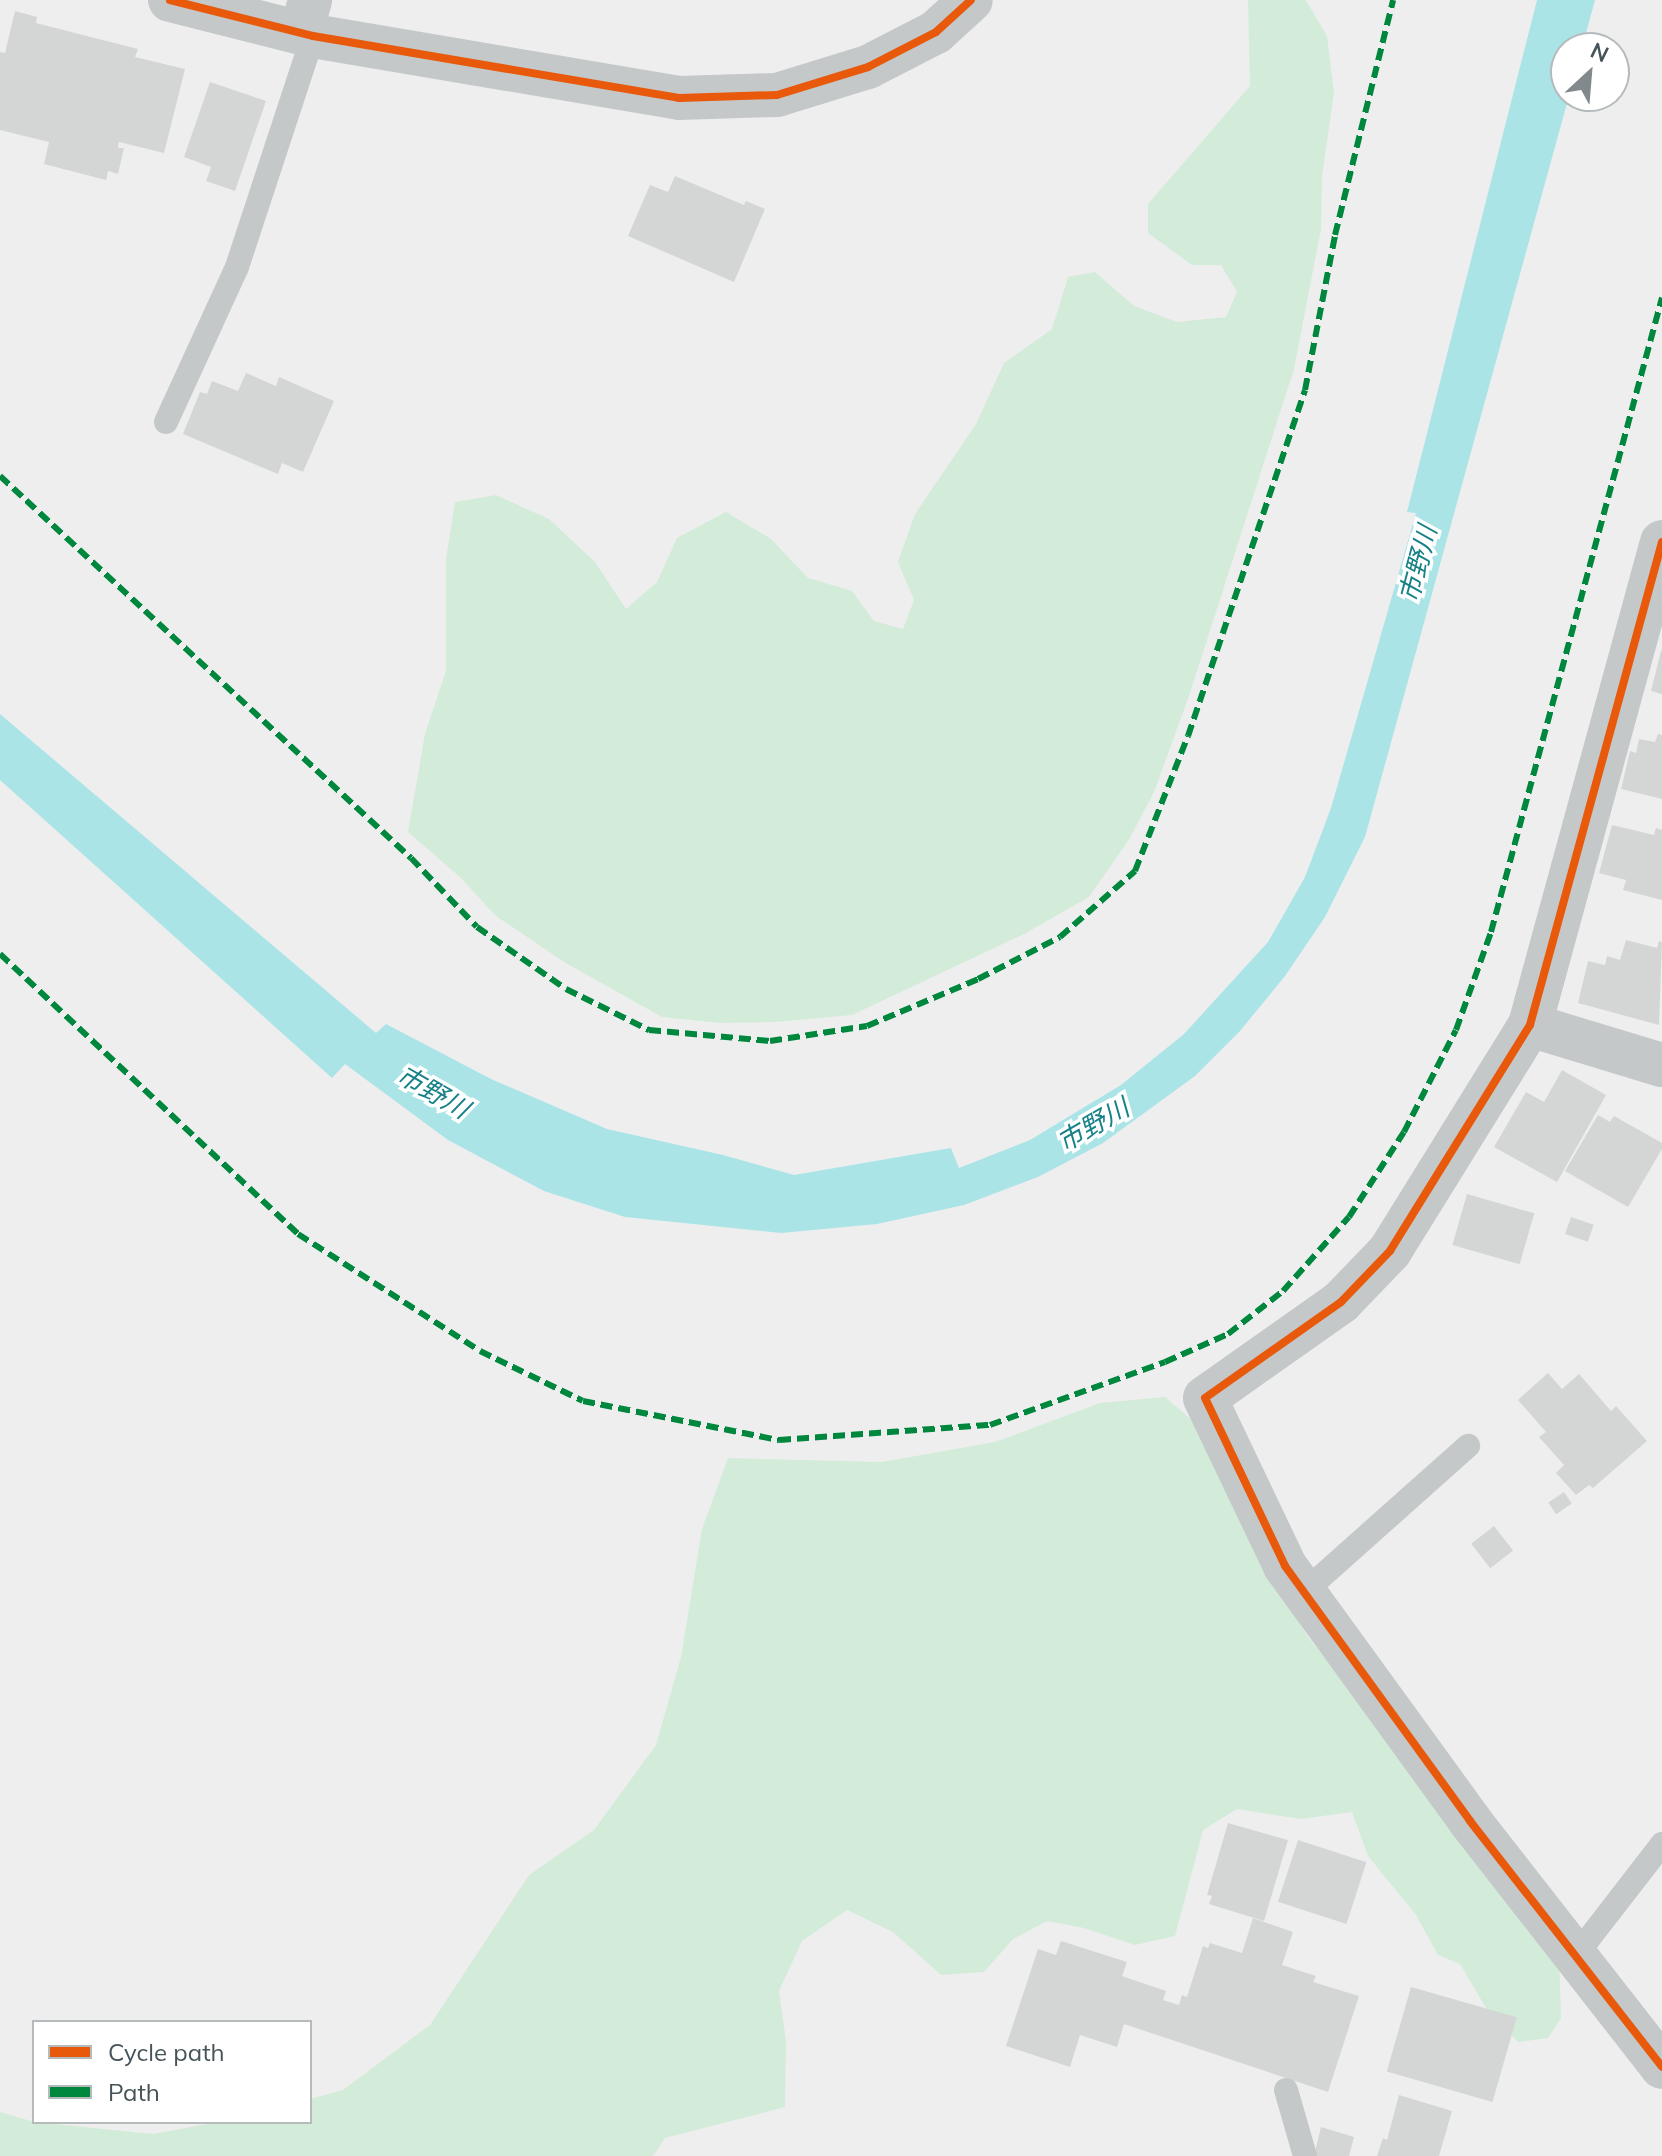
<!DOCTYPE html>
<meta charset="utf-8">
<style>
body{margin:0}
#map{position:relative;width:1662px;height:2156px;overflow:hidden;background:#eee;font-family:Mulish,"Noto Sans JP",sans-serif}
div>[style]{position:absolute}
.green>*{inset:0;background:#d3ecd9}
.water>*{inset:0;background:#abe4e7}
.building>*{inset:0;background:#d4d6d6;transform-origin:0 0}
.service>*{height:24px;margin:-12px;padding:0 12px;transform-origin:12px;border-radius:12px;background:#c5c8c9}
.minor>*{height:44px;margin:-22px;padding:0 22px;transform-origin:22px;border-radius:22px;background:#c5c8c9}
.tertiary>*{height:44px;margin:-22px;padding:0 22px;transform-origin:22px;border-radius:22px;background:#c5c8c9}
.quiet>*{height:6px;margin-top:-3px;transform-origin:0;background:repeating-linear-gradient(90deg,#00873e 0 12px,transparent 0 18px)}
.cycleway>*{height:8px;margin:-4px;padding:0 4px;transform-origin:4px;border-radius:4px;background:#e8590c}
span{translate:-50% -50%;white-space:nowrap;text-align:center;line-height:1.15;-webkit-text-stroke:7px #fff;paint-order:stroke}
.water-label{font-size:26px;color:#168186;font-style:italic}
.legend{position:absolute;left:32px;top:2020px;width:280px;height:104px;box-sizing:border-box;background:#fff;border:2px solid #b5babc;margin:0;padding:10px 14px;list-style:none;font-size:24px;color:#465358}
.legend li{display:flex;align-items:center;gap:16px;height:40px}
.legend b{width:40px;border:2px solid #b5babc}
.north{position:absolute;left:1550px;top:32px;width:80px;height:80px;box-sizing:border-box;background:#fff;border:2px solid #b5babc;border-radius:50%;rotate:26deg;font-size:22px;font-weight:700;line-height:32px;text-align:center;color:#465358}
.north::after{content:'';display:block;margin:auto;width:28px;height:36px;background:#81898c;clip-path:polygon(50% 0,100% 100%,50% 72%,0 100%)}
</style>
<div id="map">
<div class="green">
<i style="clip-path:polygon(1248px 0,1306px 0,1327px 36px,1334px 93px,1322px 176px,1321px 229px,1294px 369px,1189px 696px,1154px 792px,1130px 838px,1089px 897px,1024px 934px,852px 1015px,776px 1022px,720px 1023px,662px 1017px,564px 962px,496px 916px,461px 878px,408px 832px,425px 734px,446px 671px,446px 559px,455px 502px,496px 495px,549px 519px,595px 562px,626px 609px,657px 582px,677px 538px,726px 512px,771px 539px,808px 578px,852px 591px,874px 621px,903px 629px,914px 600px,898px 562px,915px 514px,976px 424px,1004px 363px,1052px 329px,1068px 277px,1095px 272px,1134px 306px,1177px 322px,1226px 317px,1237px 292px,1221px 265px,1192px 265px,1148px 233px,1148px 204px,1250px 86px)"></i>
<i style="clip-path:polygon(1165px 1397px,1193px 1421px,1266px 1569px,1308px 1637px,1559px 1952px,1561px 2018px,1548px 2038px,1518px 2042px,1486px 2008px,1460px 1964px,1438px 1955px,1416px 1915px,1368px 1856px,1352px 1812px,1301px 1819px,1237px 1809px,1203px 1830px,1175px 1936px,1135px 1945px,1084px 1928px,1047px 1921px,1013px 1939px,984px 1972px,941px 1975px,893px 1932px,847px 1910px,802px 1941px,779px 1991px,786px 2041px,785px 2107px,665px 2138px,653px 2156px,0 2156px,0 2112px,34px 2122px,153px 2134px,217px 2122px,310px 2122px,310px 2099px,343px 2090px,430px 2025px,529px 1875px,594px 1830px,656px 1745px,681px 1657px,702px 1529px,728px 1458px,882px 1462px,995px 1442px,1100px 1403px)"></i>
</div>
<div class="water">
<i style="clip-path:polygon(1537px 0,1595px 0,1582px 48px,1566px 48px,1569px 96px,1365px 837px,1325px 917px,1285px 976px,1240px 1031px,1195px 1076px,1103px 1143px,1038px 1177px,964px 1205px,877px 1224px,781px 1233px,625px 1217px,544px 1191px,448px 1140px,345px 1064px,332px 1078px,0 780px,0 714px,376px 1033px,386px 1024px,491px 1079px,607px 1129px,723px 1155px,794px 1175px,951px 1148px,959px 1168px,1030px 1140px,1121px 1085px,1184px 1034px,1268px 942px,1305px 877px,1331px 808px,1416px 513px,1407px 512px)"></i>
</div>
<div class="building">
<i style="clip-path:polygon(15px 11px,37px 17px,36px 23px,138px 49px,135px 57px,185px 69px,164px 153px,119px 142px,118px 148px,124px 148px,118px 174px,108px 171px,106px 180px,44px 164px,49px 142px,0 130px,0 52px,5px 53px)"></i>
<i style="clip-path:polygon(210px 82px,266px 101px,235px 191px,206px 181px,211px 167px,184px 157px)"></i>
<i style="clip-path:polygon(675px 176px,744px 205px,746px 201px,765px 209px,734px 282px,628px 236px,650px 185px,668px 192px)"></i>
<i style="clip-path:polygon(246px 373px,276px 386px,279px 377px,334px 401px,303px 472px,282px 463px,278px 474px,183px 434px,200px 392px,207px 394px,212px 381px,238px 391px)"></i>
<i style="clip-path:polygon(1661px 651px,1662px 651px,1662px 694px,1651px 691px)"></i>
<i style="clip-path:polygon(1658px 734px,1662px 735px,1662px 799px,1621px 789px,1630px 751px,1636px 753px,1639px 739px,1655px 742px)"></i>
<i style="clip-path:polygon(1612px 825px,1654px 835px,1656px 828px,1662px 830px,1662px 900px,1623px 890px,1626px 880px,1599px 873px)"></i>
<i style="clip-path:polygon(1626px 940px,1657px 948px,1659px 941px,1662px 942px,1659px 1025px,1578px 1003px,1588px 961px,1605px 965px,1607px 956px,1620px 960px)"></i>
<i style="clip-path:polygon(1562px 1070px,1606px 1095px,1557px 1182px,1494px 1147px,1526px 1092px,1544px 1102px)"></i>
<i style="clip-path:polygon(1598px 1115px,1610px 1122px,1614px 1116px,1662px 1143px,1662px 1149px,1628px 1207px,1565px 1171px)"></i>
<i style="left:1467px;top:1194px;width:70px;height:53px;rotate:16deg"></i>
<i style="left:1571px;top:1217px;width:24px;height:18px;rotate:19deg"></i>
<i style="clip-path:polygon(1548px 1373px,1562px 1389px,1579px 1374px,1611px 1411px,1616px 1406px,1647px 1441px,1593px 1488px,1589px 1485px,1576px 1495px,1556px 1473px,1564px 1465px,1539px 1437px,1546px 1432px,1518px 1400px)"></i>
<i style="left:1564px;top:1492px;width:14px;height:19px;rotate:56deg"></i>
<i style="left:1494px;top:1526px;width:31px;height:29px;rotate:52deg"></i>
<i style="clip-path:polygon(1228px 1823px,1288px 1840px,1264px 1921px,1209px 1904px,1212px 1896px,1207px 1895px)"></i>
<i style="left:1298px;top:1840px;width:72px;height:65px;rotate:18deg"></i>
<i style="clip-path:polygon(1253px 1918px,1293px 1932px,1282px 1965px,1316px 1976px,1313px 1982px,1359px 1996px,1328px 2092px,1124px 2024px,1117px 2047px,1080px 2035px,1070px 2067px,1006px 2046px,1038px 1949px,1056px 1955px,1061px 1941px,1127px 1962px,1122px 1976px,1166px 1991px,1163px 2000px,1179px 2005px,1182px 1995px,1187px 1997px,1203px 1946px,1208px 1948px,1210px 1943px,1242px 1953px)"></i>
<i style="left:1411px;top:1987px;width:110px;height:88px;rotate:16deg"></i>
<i style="clip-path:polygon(1399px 2095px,1452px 2111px,1439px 2156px,1377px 2156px,1383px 2138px,1387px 2140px)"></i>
<i style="clip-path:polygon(1321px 2127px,1354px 2137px,1349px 2156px,1314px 2156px)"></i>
</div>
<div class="service">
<i style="left:166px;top:422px;width:170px;rotate:-65.4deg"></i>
<i style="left:237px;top:267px;width:243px;rotate:-71.8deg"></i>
<i style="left:1304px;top:1592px;width:220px;rotate:-41.7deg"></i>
<i style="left:1577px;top:1954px;width:139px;rotate:-52.3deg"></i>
<i style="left:1286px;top:2090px;width:69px;rotate:73.9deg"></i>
</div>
<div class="minor">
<i style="left:301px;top:32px;width:33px;rotate:-74deg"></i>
<i style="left:1662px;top:542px;width:501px;rotate:105.29deg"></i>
<i style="left:1530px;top:1025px;width:266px;rotate:121.8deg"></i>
<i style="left:1390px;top:1251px;width:71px;rotate:133.9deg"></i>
<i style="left:1341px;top:1302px;width:166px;rotate:144.8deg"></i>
<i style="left:1205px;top:1398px;width:186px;rotate:64.5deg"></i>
<i style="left:1285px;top:1566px;width:315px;rotate:54deg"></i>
<i style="left:1470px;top:1821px;width:312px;rotate:52deg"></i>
<i style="left:1530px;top:1025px;width:138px;rotate:16.9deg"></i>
</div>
<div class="tertiary">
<i style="left:170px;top:0;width:147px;rotate:14.1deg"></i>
<i style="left:313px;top:36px;width:371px;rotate:9.6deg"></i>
<i style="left:679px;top:98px;width:98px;rotate:-1.8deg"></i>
<i style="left:777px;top:95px;width:95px;rotate:-17.1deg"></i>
<i style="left:868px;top:67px;width:76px;rotate:-27.2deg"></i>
<i style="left:936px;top:32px;width:47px;rotate:-42.4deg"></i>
</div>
<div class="quiet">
<i style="left:0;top:476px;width:561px;rotate:42.91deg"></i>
<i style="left:411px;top:858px;width:95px;rotate:46.3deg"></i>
<i style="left:477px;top:927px;width:108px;rotate:34.9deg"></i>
<i style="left:566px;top:989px;width:93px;rotate:26.3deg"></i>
<i style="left:649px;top:1030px;width:121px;rotate:5.2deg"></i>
<i style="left:770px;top:1041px;width:98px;rotate:-8.8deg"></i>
<i style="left:867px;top:1026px;width:121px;rotate:-22.9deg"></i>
<i style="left:978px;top:979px;width:92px;rotate:-27.1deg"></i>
<i style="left:1060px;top:937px;width:100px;rotate:-41.3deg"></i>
<i style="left:1135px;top:871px;width:145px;rotate:-68.6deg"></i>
<i style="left:1188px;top:736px;width:365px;rotate:-71.3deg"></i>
<i style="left:1305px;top:390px;width:158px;rotate:-79deg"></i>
<i style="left:1335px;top:235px;width:242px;rotate:-76.1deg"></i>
<i style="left:0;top:954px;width:409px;rotate:43.2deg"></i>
<i style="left:298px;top:1234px;width:216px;rotate:32.7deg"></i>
<i style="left:480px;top:1351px;width:114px;rotate:25.9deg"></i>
<i style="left:583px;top:1401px;width:200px;rotate:11.3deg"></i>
<i style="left:779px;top:1440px;width:212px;rotate:-4.1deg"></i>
<i style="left:990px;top:1425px;width:186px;rotate:-19.8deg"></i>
<i style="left:1165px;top:1362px;width:69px;rotate:-24deg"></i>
<i style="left:1228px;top:1334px;width:70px;rotate:-38deg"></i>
<i style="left:1283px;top:1291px;width:99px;rotate:-48.3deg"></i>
<i style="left:1349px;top:1217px;width:101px;rotate:-57.1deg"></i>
<i style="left:1404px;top:1132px;width:114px;rotate:-63deg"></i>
<i style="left:1456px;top:1030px;width:104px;rotate:-70.3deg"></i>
<i style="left:1491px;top:932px;width:657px;rotate:-74.91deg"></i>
</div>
<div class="cycleway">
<i style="left:170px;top:0;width:147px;rotate:14.1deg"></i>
<i style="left:313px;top:36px;width:371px;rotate:9.6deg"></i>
<i style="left:679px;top:98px;width:98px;rotate:-1.8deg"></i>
<i style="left:777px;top:95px;width:95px;rotate:-17.1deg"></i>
<i style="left:868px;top:67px;width:76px;rotate:-27.2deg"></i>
<i style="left:936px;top:32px;width:47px;rotate:-42.4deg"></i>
<i style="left:1662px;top:542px;width:501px;rotate:105.29deg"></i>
<i style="left:1530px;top:1025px;width:266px;rotate:121.8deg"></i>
<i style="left:1390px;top:1251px;width:71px;rotate:133.9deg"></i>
<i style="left:1341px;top:1302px;width:166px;rotate:144.8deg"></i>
<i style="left:1205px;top:1398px;width:186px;rotate:64.5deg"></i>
<i style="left:1285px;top:1566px;width:315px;rotate:54deg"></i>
<i style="left:1470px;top:1821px;width:312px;rotate:52deg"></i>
</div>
<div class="water-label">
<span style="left:1418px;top:564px;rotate:-75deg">市野川</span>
<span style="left:433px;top:1092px;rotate:30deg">市野川</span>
<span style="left:1093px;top:1125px;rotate:-30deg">市野川</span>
</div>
<ul class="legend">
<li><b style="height:10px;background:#e8590c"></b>Cycle path</li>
<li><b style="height:10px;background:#00873e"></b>Path</li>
</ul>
<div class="north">N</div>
</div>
